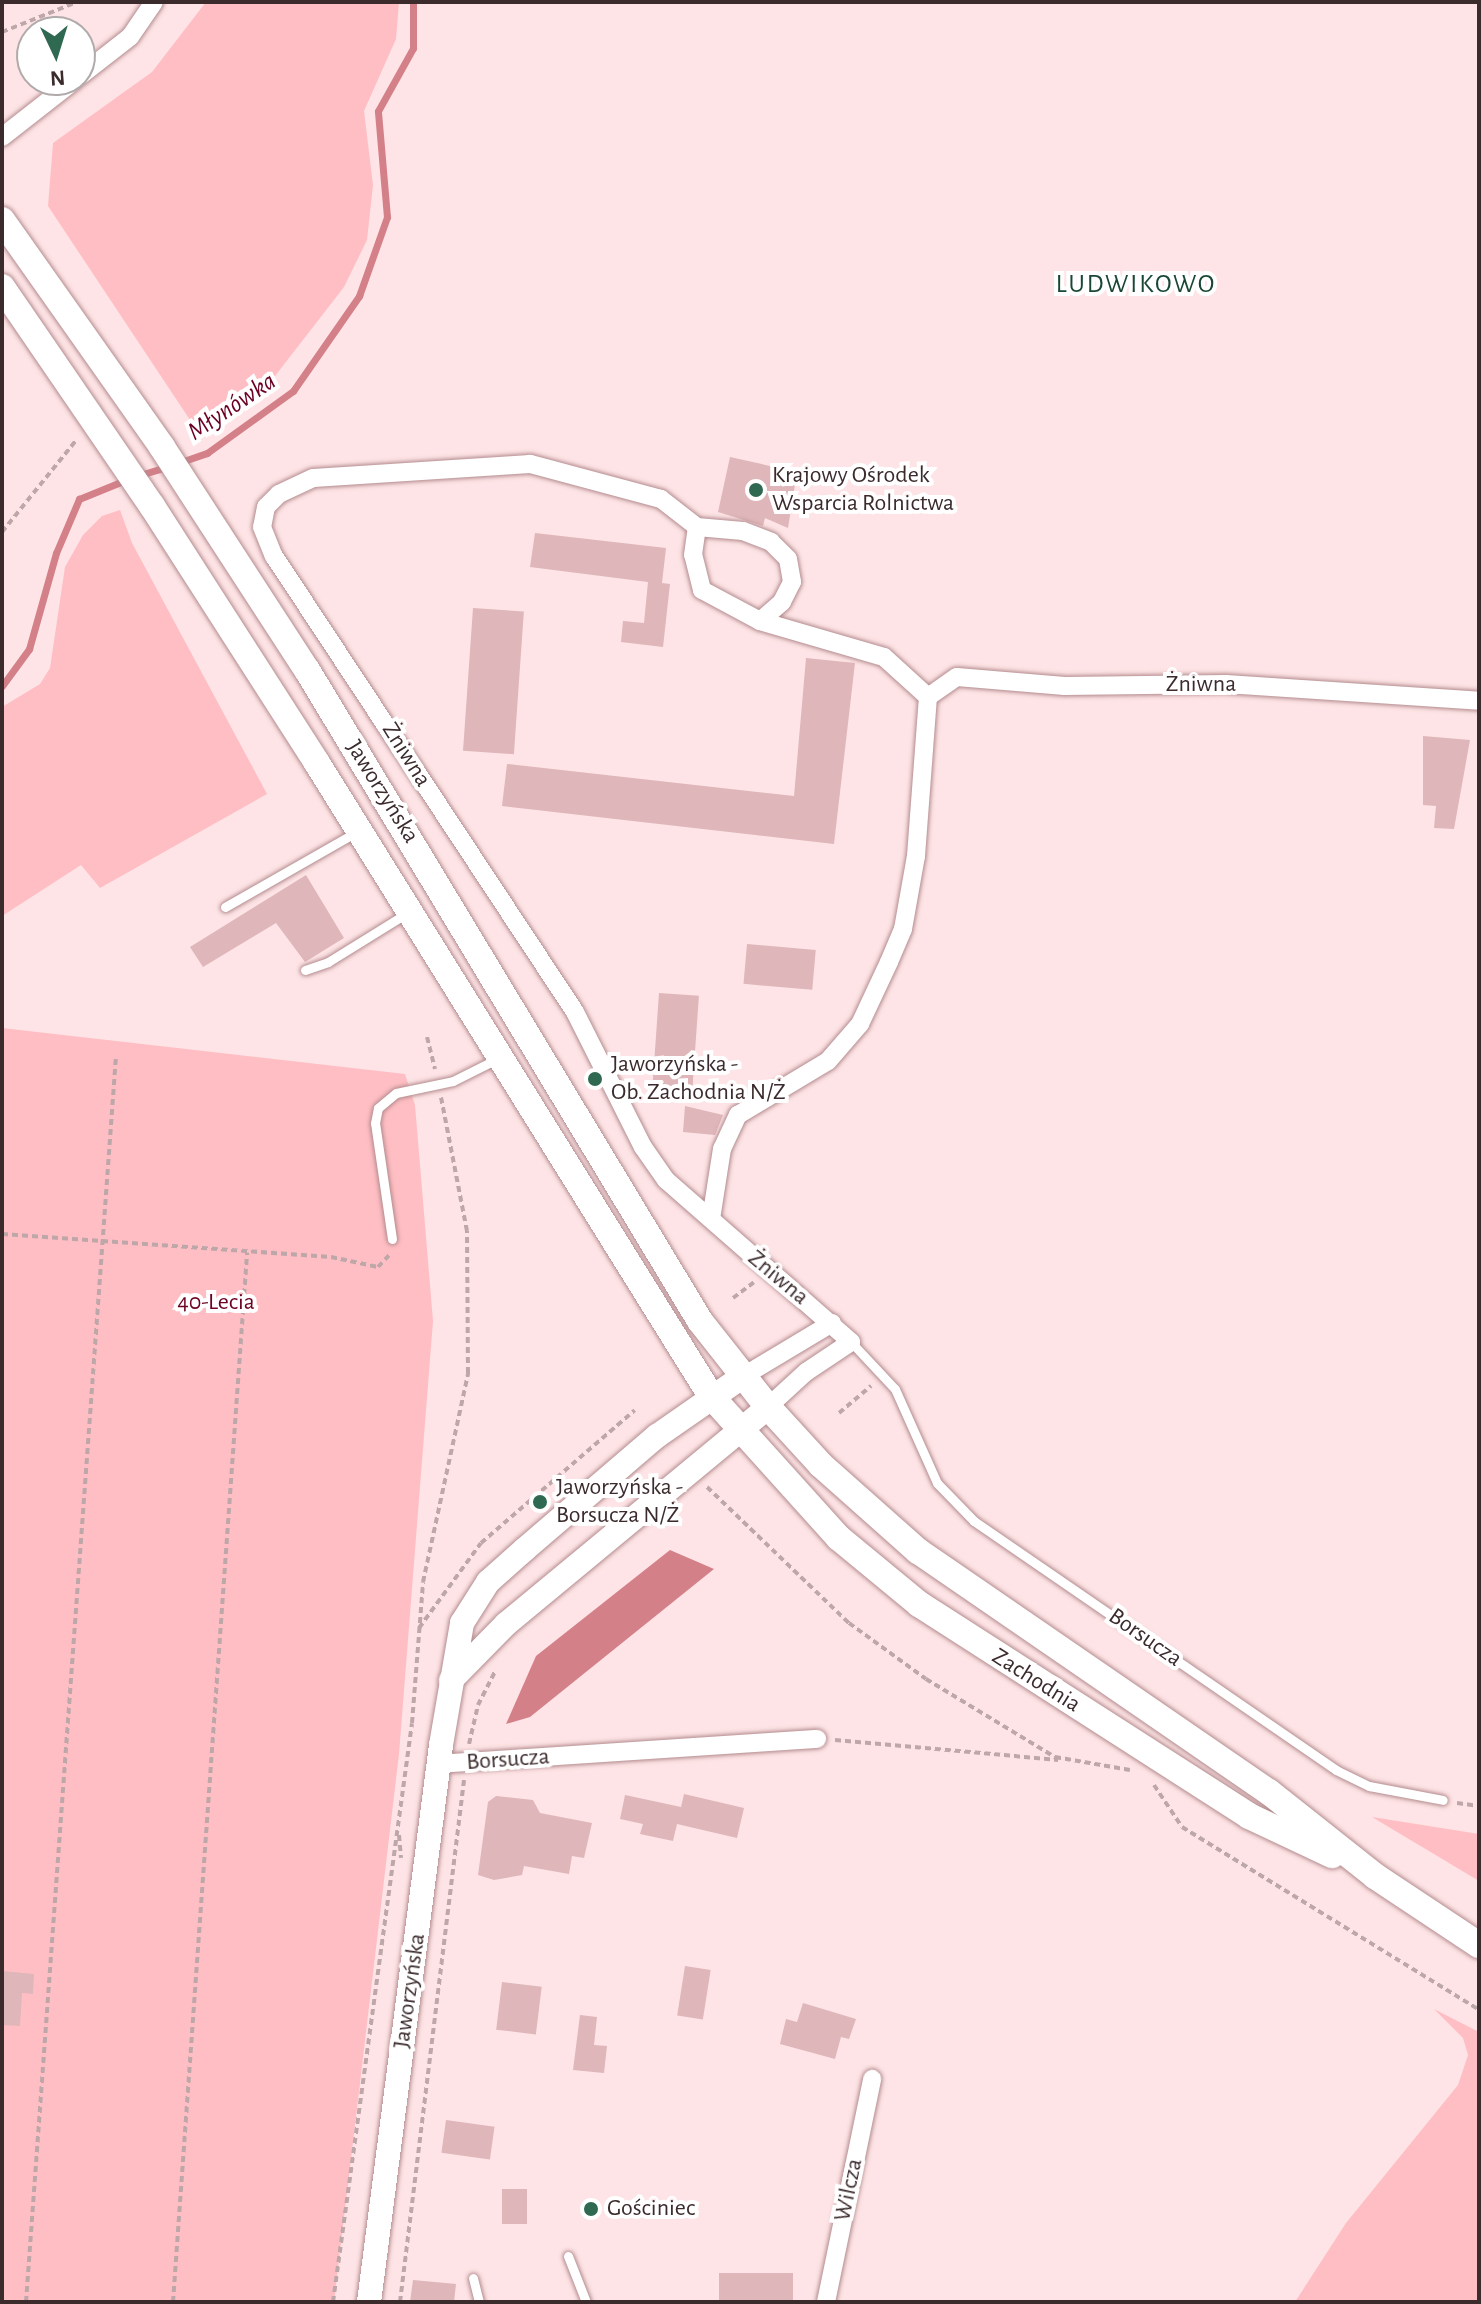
<!DOCTYPE html>
<meta charset="utf-8">
<style>
body{margin:0}
#map{position:relative;width:1481px;height:2304px;overflow:hidden;background:#fee4e6;font-family:"Alegreya Sans",sans-serif}
div>[style]{position:absolute}
.green>*{inset:0;background:#ffbec3}
.water>*{inset:0;background:#d48089}
.stream>*{height:7px;margin:-3.5px;padding:0 3.5px;transform-origin:3.5px;border-radius:3.5px;background:#d48089}
.building>*{inset:0;background:#dfb6b9;transform-origin:0 0}
.path>*{height:4px;margin-top:-2px;transform-origin:0;background:repeating-linear-gradient(90deg,#bea7a9 0 6px,transparent 0 10px)}
.roads{filter:drop-shadow(0 0 2px #b38b8e) drop-shadow(0 0 2px #b38b8e)}
.service>*{height:9px;margin:-4.5px;padding:0 4.5px;transform-origin:4.5px;border-radius:4.5px;background:#fff}
.minor>*{height:18px;margin:-9px;padding:0 9px;transform-origin:9px;border-radius:9px;background:#fff}
.tertiary>*{height:24px;margin:-12px;padding:0 12px;transform-origin:12px;border-radius:12px;background:#fff}
.secondary>*{height:26px;margin:-13px;padding:0 13px;transform-origin:13px;border-radius:13px;background:#fff}
.dots>*{width:22px;height:22px;translate:-50% -50%;box-sizing:border-box;border:4px solid #fff;border-radius:50%}
span{translate:-50% -50%;white-space:nowrap;text-align:center;line-height:1.15;-webkit-text-stroke:8px #fff;paint-order:stroke}
.poi-label{font-size:24px;color:#3b2b2c}
.left{translate:0 -50%;text-align:left}
.street-label{font-size:24px;color:#3b2b2c}
.park-label{font-size:24px;color:#6d0323}
.neighbourhood-label{font-size:26px;color:#1a4734;letter-spacing:2px}
.water-label{font-size:26px;color:#6a0022;font-style:italic}
.frame{position:absolute;inset:0;border:4px solid #3b2b2c;pointer-events:none}
.north{position:absolute;left:16px;top:16px;width:80px;height:80px;box-sizing:border-box;background:#fff;border:2px solid #b1aaab;border-radius:50%;rotate:176deg;font-size:22px;font-weight:700;line-height:32px;text-align:center;color:#3b2b2c}
.north::after{content:'';display:block;margin:auto;width:28px;height:36px;background:#306951;clip-path:polygon(50% 0,100% 100%,50% 72%,0 100%)}
</style>
<div id="map">
<div class="green">
<i style="clip-path:polygon(206px 2px,399px 2px,396px 39px,364px 111px,373px 185px,367px 240px,344px 287px,275px 376px,228px 410px,194px 426px,48px 206px,53px 143px,152px 72px)"></i>
<i style="clip-path:polygon(120px 510px,132px 543px,267px 794px,100px 888px,81px 865px,2px 916px,2px 707px,40px 684px,50px 668px,65px 567px,83px 535px,102px 516px)"></i>
<i style="clip-path:polygon(2px 1028px,405px 1074px,415px 1105px,433px 1321px,399px 1754px,334px 2302px,2px 2302px)"></i>
<i style="clip-path:polygon(1372px 1817px,1479px 1834px,1479px 1881px)"></i>
<i style="clip-path:polygon(1434px 2009px,1479px 2032px,1479px 2302px,1295px 2302px,1346px 2223px,1458px 2085px,1468px 2055px,1463px 2038px)"></i>
</div>
<div class="water">
<i style="clip-path:polygon(670px 1550px,714px 1569px,530px 1717px,506px 1724px,536px 1656px)"></i>
</div>
<div class="stream">
<i style="left:178px;top:463px;width:31px;rotate:-19deg"></i>
<i style="left:207px;top:453px;width:106px;rotate:-35.8deg"></i>
<i style="left:293px;top:391px;width:116px;rotate:-55.2deg"></i>
<i style="left:359px;top:296px;width:84px;rotate:-70.5deg"></i>
<i style="left:387px;top:217px;width:106px;rotate:-94.9deg"></i>
<i style="left:378px;top:111px;width:72px;rotate:-60.9deg"></i>
<i style="left:413px;top:48px;width:46px;rotate:-90deg"></i>
<i style="left:140px;top:475px;width:27px;rotate:-17deg"></i>
<i style="left:2px;top:686px;width:46px;rotate:-53.9deg"></i>
<i style="left:29px;top:649px;width:100px;rotate:-74.3deg"></i>
<i style="left:56px;top:553px;width:59px;rotate:-66.9deg"></i>
<i style="left:79px;top:499px;width:53px;rotate:-22.2deg"></i>
</div>
<div class="building">
<i style="clip-path:polygon(730px 457px,797px 472px,788px 528px,765px 518px,763px 526px,718px 512px)"></i>
<i style="clip-path:polygon(535px 533px,666px 548px,662px 583px,670px 584px,663px 647px,621px 642px,623px 621px,644px 623px,648px 582px,530px 567px)"></i>
<i style="left:473px;top:608px;width:51px;height:143px;rotate:4deg"></i>
<i style="clip-path:polygon(806px 658px,855px 663px,834px 844px,502px 806px,507px 764px,794px 796px)"></i>
<i style="clip-path:polygon(1423px 736px,1470px 740px,1454px 829px,1434px 828px,1436px 806px,1423px 805px)"></i>
<i style="clip-path:polygon(306px 875px,344px 938px,305px 962px,276px 923px,203px 967px,190px 947px)"></i>
<i style="left:747px;top:944px;width:69px;height:40px;rotate:5deg"></i>
<i style="left:659px;top:993px;width:40px;height:107px;rotate:4deg"></i>
<i style="clip-path:polygon(685px 1106px,723px 1115px,715px 1135px,683px 1132px)"></i>
<i style="clip-path:polygon(684px 1794px,744px 1808px,737px 1838px,677px 1824px,673px 1841px,640px 1834px,643px 1824px,620px 1819px,625px 1795px,681px 1807px)"></i>
<i style="clip-path:polygon(496px 1796px,533px 1800px,540px 1813px,592px 1823px,584px 1858px,572px 1856px,569px 1874px,524px 1866px,522px 1875px,494px 1880px,478px 1875px,488px 1802px)"></i>
<i style="left:685px;top:1966px;width:26px;height:50px;rotate:9deg"></i>
<i style="clip-path:polygon(2px 1971px,34px 1974px,33px 1994px,22px 1993px,20px 2026px,2px 2025px)"></i>
<i style="left:502px;top:1982px;width:40px;height:48px;rotate:7deg"></i>
<i style="clip-path:polygon(803px 2003px,856px 2019px,849px 2039px,841px 2037px,835px 2059px,780px 2044px,786px 2019px,797px 2022px)"></i>
<i style="clip-path:polygon(580px 2015px,597px 2017px,594px 2045px,607px 2046px,604px 2073px,573px 2070px)"></i>
<i style="left:446px;top:2120px;width:49px;height:33px;rotate:8deg"></i>
<i style="left:502px;top:2189px;width:25px;height:35px"></i>
<i style="left:793px;top:2273px;width:29px;height:74px;rotate:90deg"></i>
<i style="clip-path:polygon(413px 2280px,456px 2284px,454px 2302px,410px 2302px)"></i>
</div>
<div class="path">
<i style="left:2px;top:32px;width:81px;rotate:-21.8deg"></i>
<i style="left:2px;top:532px;width:119px;rotate:-51.1deg"></i>
<i style="left:427px;top:1037px;width:33px;rotate:76deg"></i>
<i style="left:2px;top:1234px;width:330px;rotate:4deg"></i>
<i style="left:331px;top:1257px;width:48px;rotate:12deg"></i>
<i style="left:378px;top:1267px;width:19px;rotate:-47deg"></i>
<i style="left:733px;top:1298px;width:26px;rotate:-37deg"></i>
<i style="left:839px;top:1413px;width:42px;rotate:-40.2deg"></i>
<i style="left:707px;top:1487px;width:197px;rotate:43.8deg"></i>
<i style="left:849px;top:1623px;width:95px;rotate:36deg"></i>
<i style="left:926px;top:1679px;width:151px;rotate:31.2deg"></i>
<i style="left:1055px;top:1757px;width:76px;rotate:9.8deg"></i>
<i style="left:419px;top:1628px;width:105px;rotate:-53.9deg"></i>
<i style="left:481px;top:1543px;width:203px;rotate:-40.8deg"></i>
<i style="left:835px;top:1740px;width:224px;rotate:5.1deg"></i>
<i style="left:469px;top:1744px;width:40px;rotate:-77deg"></i>
<i style="left:478px;top:1705px;width:39px;rotate:-63deg"></i>
<i style="left:1154px;top:1785px;width:50px;rotate:56.3deg"></i>
<i style="left:1182px;top:1827px;width:349px;rotate:31.6deg"></i>
<i style="left:1457px;top:1803px;width:22px;rotate:8deg"></i>
<i style="left:399px;top:1835px;width:23px;rotate:85deg"></i>
<i style="left:26px;top:2302px;width:1250px;rotate:-85.87deg"></i>
<i style="left:173px;top:2302px;width:1052px;rotate:-85.96deg"></i>
<i style="left:333px;top:2302px;width:584px;rotate:-82.23deg"></i>
<i style="left:412px;top:1723px;width:141px;rotate:-85.5deg"></i>
<i style="left:423px;top:1582px;width:214px;rotate:-77.8deg"></i>
<i style="left:468px;top:1373px;width:142px;rotate:-90.4deg"></i>
<i style="left:467px;top:1231px;width:136px;rotate:-101deg"></i>
<i style="left:400px;top:2302px;width:526px;rotate:-83.01deg"></i>
</div>
<div class="roads">
<div class="service">
<i style="left:225px;top:907px;width:153px;rotate:-29.7deg"></i>
<i style="left:305px;top:970px;width:24px;rotate:-19deg"></i>
<i style="left:328px;top:962px;width:93px;rotate:-31.8deg"></i>
<i style="left:392px;top:1239px;width:117px;rotate:-98.3deg"></i>
<i style="left:375px;top:1123px;width:15px;rotate:-79deg"></i>
<i style="left:378px;top:1108px;width:23px;rotate:-40deg"></i>
<i style="left:396px;top:1093px;width:58px;rotate:-11.9deg"></i>
<i style="left:453px;top:1081px;width:49px;rotate:-26.6deg"></i>
<i style="left:851px;top:1342px;width:64px;rotate:46.9deg"></i>
<i style="left:895px;top:1389px;width:103px;rotate:65.9deg"></i>
<i style="left:937px;top:1483px;width:53px;rotate:45.8deg"></i>
<i style="left:974px;top:1521px;width:439px;rotate:34.5deg"></i>
<i style="left:1336px;top:1770px;width:37px;rotate:26deg"></i>
<i style="left:1369px;top:1786px;width:75px;rotate:10.7deg"></i>
<i style="left:568px;top:2256px;width:49px;rotate:68.6deg"></i>
<i style="left:473px;top:2278px;width:25px;rotate:76deg"></i>
</div>
<div class="minor">
<i style="left:80px;top:76px;width:63px;rotate:-38deg"></i>
<i style="left:130px;top:37px;width:42px;rotate:-55.6deg"></i>
<i style="left:2px;top:137px;width:93px;rotate:-38deg"></i>
<i style="left:697px;top:527px;width:46px;rotate:5deg"></i>
<i style="left:743px;top:531px;width:30px;rotate:21deg"></i>
<i style="left:771px;top:542px;width:24px;rotate:45deg"></i>
<i style="left:788px;top:559px;width:23px;rotate:80deg"></i>
<i style="left:792px;top:582px;width:22px;rotate:117deg"></i>
<i style="left:782px;top:602px;width:29px;rotate:139deg"></i>
<i style="left:760px;top:621px;width:66px;rotate:-151.9deg"></i>
<i style="left:702px;top:590px;width:36px;rotate:-104deg"></i>
<i style="left:693px;top:555px;width:28px;rotate:-82deg"></i>
<i style="left:697px;top:527px;width:46px;rotate:-142.1deg"></i>
<i style="left:661px;top:499px;width:136px;rotate:-165deg"></i>
<i style="left:530px;top:464px;width:217px;rotate:176.3deg"></i>
<i style="left:313px;top:478px;width:38px;rotate:155deg"></i>
<i style="left:279px;top:494px;width:18px;rotate:135deg"></i>
<i style="left:266px;top:507px;width:20px;rotate:101deg"></i>
<i style="left:262px;top:527px;width:31px;rotate:68deg"></i>
<i style="left:274px;top:556px;width:546px;rotate:56.57deg"></i>
<i style="left:575px;top:1012px;width:151px;rotate:63.3deg"></i>
<i style="left:643px;top:1147px;width:40px;rotate:55.1deg"></i>
<i style="left:666px;top:1180px;width:246px;rotate:41.2deg"></i>
<i style="left:851px;top:1342px;width:54px;rotate:146.3deg"></i>
<i style="left:806px;top:1372px;width:52px;rotate:137.4deg"></i>
<i style="left:760px;top:621px;width:129px;rotate:16.2deg"></i>
<i style="left:884px;top:657px;width:59px;rotate:42.3deg"></i>
<i style="left:928px;top:697px;width:35px;rotate:-35deg"></i>
<i style="left:957px;top:677px;width:108px;rotate:4.8deg"></i>
<i style="left:1065px;top:686px;width:161px;rotate:-0.7deg"></i>
<i style="left:1226px;top:684px;width:254px;rotate:3.8deg"></i>
<i style="left:711px;top:1219px;width:71px;rotate:-81.1deg"></i>
<i style="left:722px;top:1149px;width:38px;rotate:-65deg"></i>
<i style="left:738px;top:1115px;width:105px;rotate:-31deg"></i>
<i style="left:828px;top:1061px;width:49px;rotate:-49.1deg"></i>
<i style="left:860px;top:1024px;width:68px;rotate:-64.9deg"></i>
<i style="left:889px;top:962px;width:36px;rotate:-67deg"></i>
<i style="left:903px;top:929px;width:74px;rotate:-79.9deg"></i>
<i style="left:916px;top:856px;width:159px;rotate:-85.7deg"></i>
<i style="left:742px;top:1377px;width:105px;rotate:-31deg"></i>
<i style="left:438px;top:1764px;width:380px;rotate:-3.8deg"></i>
<i style="left:826px;top:2302px;width:228px;rotate:-78.3deg"></i>
</div>
<div class="tertiary">
<i style="left:451px;top:1680px;width:78px;rotate:-45.5deg"></i>
<i style="left:506px;top:1624px;width:340px;rotate:-39.6deg"></i>
<i style="left:369px;top:2302px;width:562px;rotate:-82.63deg"></i>
<i style="left:441px;top:1745px;width:124px;rotate:-80.2deg"></i>
<i style="left:462px;top:1623px;width:49px;rotate:-57.6deg"></i>
<i style="left:488px;top:1582px;width:50px;rotate:-41.7deg"></i>
<i style="left:525px;top:1549px;width:174px;rotate:-40.6deg"></i>
<i style="left:657px;top:1436px;width:103px;rotate:-34.8deg"></i>
</div>
<div class="secondary">
<i style="left:2px;top:220px;width:278px;rotate:54.8deg"></i>
<i style="left:162px;top:447px;width:266px;rotate:57deg"></i>
<i style="left:307px;top:670px;width:760px;rotate:58.88deg"></i>
<i style="left:700px;top:1321px;width:110px;rotate:51.7deg"></i>
<i style="left:768px;top:1407px;width:79px;rotate:47.6deg"></i>
<i style="left:821px;top:1465px;width:130px;rotate:41.6deg"></i>
<i style="left:918px;top:1551px;width:426px;rotate:34.5deg"></i>
<i style="left:1269px;top:1792px;width:135px;rotate:38.4deg"></i>
<i style="left:1375px;top:1876px;width:125px;rotate:33.6deg"></i>
<i style="left:2px;top:287px;width:265px;rotate:55.6deg"></i>
<i style="left:152px;top:506px;width:305px;rotate:57.3deg"></i>
<i style="left:317px;top:763px;width:746px;rotate:58.1deg"></i>
<i style="left:711px;top:1396px;width:191px;rotate:48deg"></i>
<i style="left:839px;top:1538px;width:104px;rotate:39.5deg"></i>
<i style="left:919px;top:1604px;width:392px;rotate:32.7deg"></i>
<i style="left:1249px;top:1816px;width:92px;rotate:25.2deg"></i>
</div>
</div>
<div class="dots">
<i style="left:756px;top:490px;background:#306951"></i>
<i style="left:595px;top:1079px;background:#306951"></i>
<i style="left:540px;top:1502px;background:#306951"></i>
<i style="left:591px;top:2209px;background:#306951"></i>
</div>
<div class="poi-label">
<span class="left" style="left:772px;top:490px">Krajowy Ośrodek<br>Wsparcia Rolnictwa</span>
<span class="left" style="left:611px;top:1079px">Jaworzyńska -<br>Ob. Zachodnia N/Ż</span>
<span class="left" style="left:556px;top:1502px">Jaworzyńska -<br>Borsucza N/Ż</span>
<span class="left" style="left:607px;top:2209px">Gościniec</span>
</div>
<div class="street-label">
<span style="left:1201px;top:685px">Żniwna</span>
<span style="left:406px;top:755px;rotate:58deg">Żniwna</span>
<span style="left:382px;top:792px;rotate:58deg">Jaworzyńska</span>
<span style="left:778px;top:1278px;rotate:40deg">Żniwna</span>
<span style="left:1145px;top:1638px;rotate:35deg">Borsucza</span>
<span style="left:1036px;top:1681px;rotate:32deg">Zachodnia</span>
<span style="left:508px;top:1760px;rotate:-4deg">Borsucza</span>
<span style="left:410px;top:1991px;rotate:-82deg">Jaworzyńska</span>
<span style="left:849px;top:2190px;rotate:-78deg">Wilcza</span>
</div>
<div class="park-label">
<span style="left:216px;top:1303px">40-Lecia</span>
</div>
<div class="neighbourhood-label">
<span style="left:1136px;top:285px">LUDWIKOWO</span>
</div>
<div class="water-label">
<span style="left:232px;top:407px;rotate:-34deg">Młynówka</span>
</div>
<div class="frame"></div>
<div class="north">N</div>
</div>
